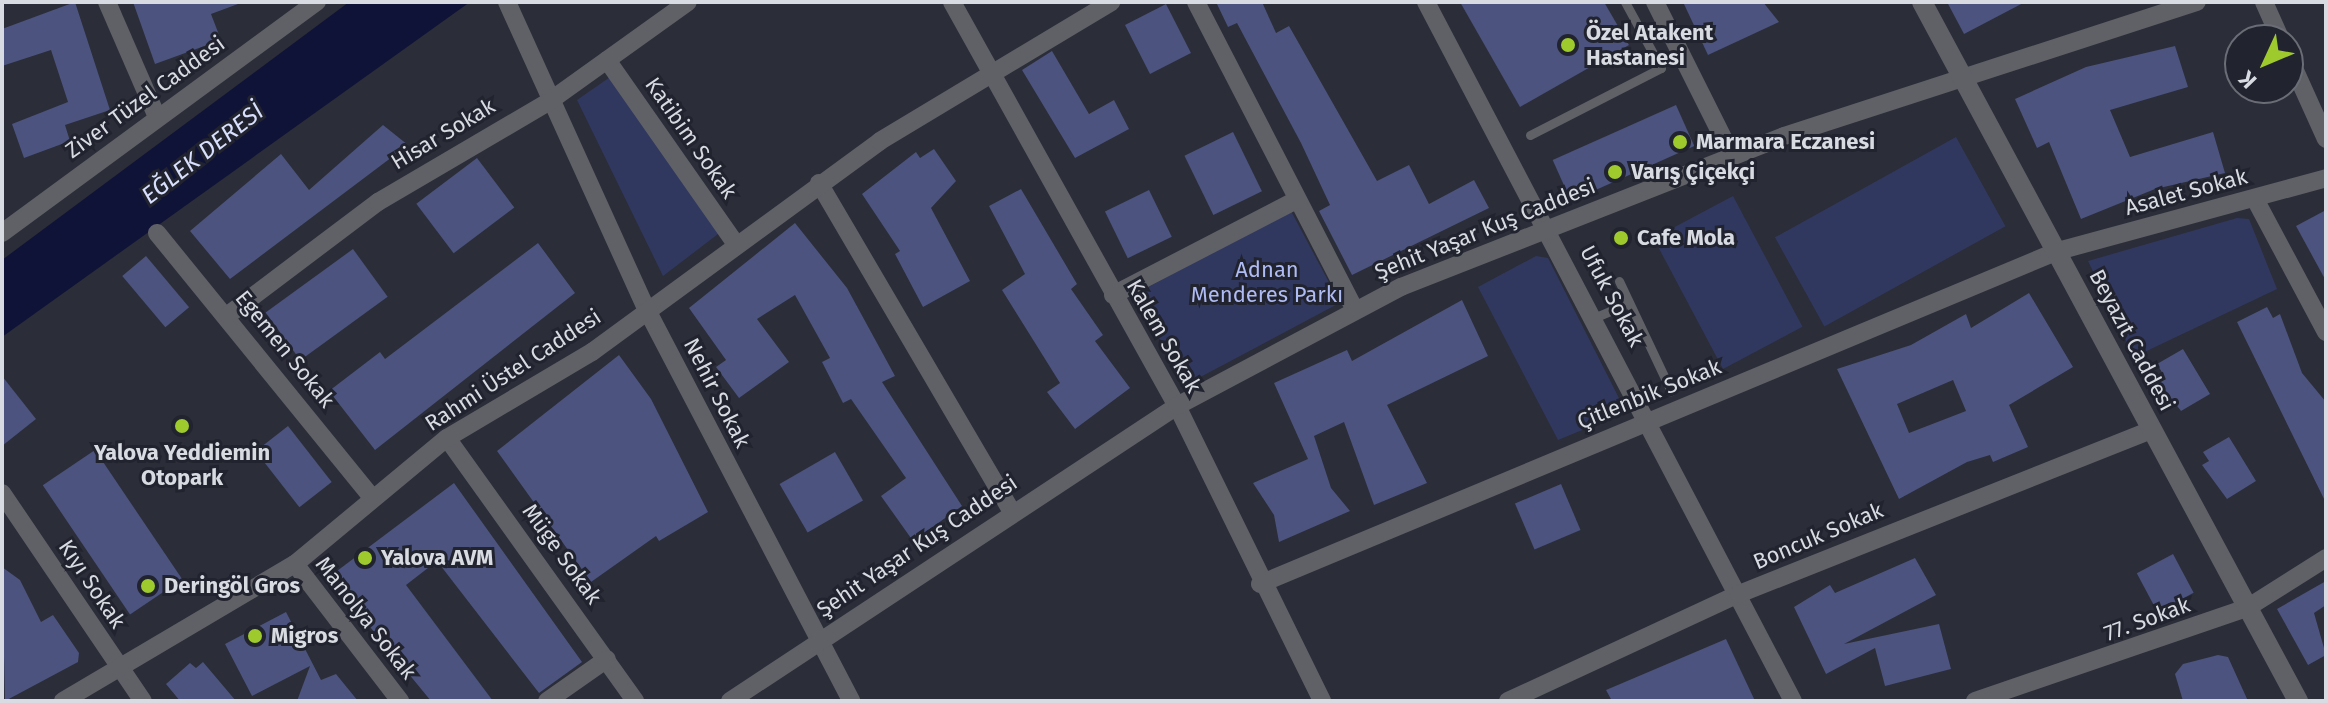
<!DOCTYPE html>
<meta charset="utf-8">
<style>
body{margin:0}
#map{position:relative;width:2328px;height:703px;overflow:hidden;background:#2b2d38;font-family:"Fira Sans",sans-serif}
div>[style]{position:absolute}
.green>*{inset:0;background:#31385f;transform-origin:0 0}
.water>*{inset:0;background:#101338}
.building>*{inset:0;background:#4b537e;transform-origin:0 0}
.service>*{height:9px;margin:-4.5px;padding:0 4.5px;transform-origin:4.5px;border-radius:4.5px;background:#606167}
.minor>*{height:18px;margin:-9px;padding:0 9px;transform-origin:9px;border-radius:9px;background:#606167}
.tertiary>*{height:20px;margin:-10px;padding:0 10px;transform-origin:10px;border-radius:10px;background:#606167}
.dots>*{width:22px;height:22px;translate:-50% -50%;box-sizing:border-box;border:4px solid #21232e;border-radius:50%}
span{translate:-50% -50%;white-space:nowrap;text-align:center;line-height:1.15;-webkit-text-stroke:6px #21232e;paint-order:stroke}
.poi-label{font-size:22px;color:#d9dbe2;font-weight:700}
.left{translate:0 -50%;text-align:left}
.street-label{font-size:22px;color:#d9dbe2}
.park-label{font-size:22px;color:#afbbf3}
.water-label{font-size:24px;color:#d9e0fd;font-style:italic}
.frame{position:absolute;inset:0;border:4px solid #d9dbe2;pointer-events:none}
.north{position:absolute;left:2224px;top:24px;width:80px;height:80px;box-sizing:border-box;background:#21232e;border:2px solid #6b6d76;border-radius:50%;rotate:226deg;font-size:22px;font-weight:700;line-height:32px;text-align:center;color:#d9dbe2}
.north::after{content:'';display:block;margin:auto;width:28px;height:36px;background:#9eca2e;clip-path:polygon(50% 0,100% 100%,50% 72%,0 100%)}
</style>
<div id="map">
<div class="green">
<i style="clip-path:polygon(613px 75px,722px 231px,663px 276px,577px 100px)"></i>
<i style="left:1956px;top:137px;width:102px;height:207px;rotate:61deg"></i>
<i style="left:1733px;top:196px;width:148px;height:90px;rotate:62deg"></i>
<i style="left:1291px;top:211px;width:104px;height:176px;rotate:62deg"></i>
<i style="clip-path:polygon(2237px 218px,2249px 219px,2277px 289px,2134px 357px,2088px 261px)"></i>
<i style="clip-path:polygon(1536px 256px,1548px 258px,1626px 412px,1558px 440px,1478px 287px)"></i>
</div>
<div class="water">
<i style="clip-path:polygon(349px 2px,470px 2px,2px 337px,2px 260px)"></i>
</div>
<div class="building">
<i style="clip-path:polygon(75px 2px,110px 110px,65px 125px,70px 141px,24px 158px,12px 124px,68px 102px,51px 50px,2px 66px,2px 29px)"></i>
<i style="clip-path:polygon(133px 2px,238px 2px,238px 4px,211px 14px,221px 40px,155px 64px)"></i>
<i style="clip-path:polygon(1216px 2px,1262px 2px,1276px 33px,1289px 26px,1377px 181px,1409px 165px,1429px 204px,1474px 180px,1489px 208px,1352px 275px,1319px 211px,1330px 205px,1301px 143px,1237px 23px,1228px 27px)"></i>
<i style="clip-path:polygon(1460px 2px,1604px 2px,1629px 45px,1520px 107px)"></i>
<i style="clip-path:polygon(1683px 2px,1763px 2px,1779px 22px,1708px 55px)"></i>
<i style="clip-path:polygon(1947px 2px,2025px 2px,1964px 34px)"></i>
<i style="left:1166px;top:4px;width:55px;height:46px;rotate:63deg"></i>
<i style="clip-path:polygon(2175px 46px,2188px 87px,2110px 110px,2130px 157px,2213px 132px,2225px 173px,2155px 189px,2081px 219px,2049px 142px,2037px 148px,2015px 99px,2086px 67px)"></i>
<i style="clip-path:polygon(1052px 51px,1089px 114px,1114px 100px,1129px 129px,1075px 158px,1022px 70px)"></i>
<i style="left:1676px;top:105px;width:45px;height:135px;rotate:66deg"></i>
<i style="clip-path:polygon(383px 125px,408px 145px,230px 279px,190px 231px,281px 154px,309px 190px)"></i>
<i style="left:1233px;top:132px;width:66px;height:54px;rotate:64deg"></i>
<i style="clip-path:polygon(934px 149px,956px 181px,931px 208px,970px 281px,923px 307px,895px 254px,900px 251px,862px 194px,916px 152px,920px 158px)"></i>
<i style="left:477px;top:158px;width:62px;height:76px;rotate:53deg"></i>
<i style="clip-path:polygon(1021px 189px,1077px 284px,1071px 289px,1103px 335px,1095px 341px,1130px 388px,1075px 429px,1047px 392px,1060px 383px,1002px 290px,1025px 274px,989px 206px)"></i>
<i style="left:1149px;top:190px;width:52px;height:49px;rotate:64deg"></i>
<i style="clip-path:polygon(2326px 210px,2326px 281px,2296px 226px)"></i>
<i style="clip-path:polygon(795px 223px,847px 288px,895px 376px,882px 382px,962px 506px,913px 541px,881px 496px,906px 478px,851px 399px,843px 403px,822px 362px,830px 358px,795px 295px,757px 319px,789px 362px,739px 398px,716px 367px,726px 360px,689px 308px)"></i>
<i style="clip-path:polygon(538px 243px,575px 293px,375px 450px,329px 391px,380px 352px,385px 359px)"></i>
<i style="left:353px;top:249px;width:59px;height:108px;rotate:54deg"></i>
<i style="left:146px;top:256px;width:67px;height:31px;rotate:50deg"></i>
<i style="clip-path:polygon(evenodd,2029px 293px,2073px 367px,2009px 405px,2028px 447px,1993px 462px,1990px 455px,1967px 462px,1899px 499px,1837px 369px,1911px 345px,1966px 314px,1971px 328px,2029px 293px,1953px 380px,1966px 411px,1909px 433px,1897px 404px,1953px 380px)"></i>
<i style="clip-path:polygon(1462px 300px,1488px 356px,1387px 405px,1427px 483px,1374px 505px,1344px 422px,1314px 436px,1331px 488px,1350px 511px,1279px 542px,1274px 515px,1253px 483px,1308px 459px,1274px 383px,1347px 350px,1352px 361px)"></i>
<i style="clip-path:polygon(2267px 307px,2273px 318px,2280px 314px,2302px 373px,2326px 402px,2326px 503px,2237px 322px)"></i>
<i style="clip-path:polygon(2183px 349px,2210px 394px,2181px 411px,2156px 378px,2163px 374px,2157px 364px)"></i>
<i style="clip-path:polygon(619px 355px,651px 399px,708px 512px,659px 541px,656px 536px,591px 582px,497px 451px)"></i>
<i style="clip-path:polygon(2px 376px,36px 419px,2px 446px)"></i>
<i style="left:288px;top:426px;width:71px;height:41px;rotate:52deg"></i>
<i style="clip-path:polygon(2229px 437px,2256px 481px,2227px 499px,2202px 465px,2209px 461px,2203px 452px)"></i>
<i style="left:95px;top:450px;width:156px;height:63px;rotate:56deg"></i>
<i style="left:835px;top:452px;width:56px;height:64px;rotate:60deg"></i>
<i style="clip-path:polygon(454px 483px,582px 662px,539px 693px,437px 561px,406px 585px,493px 701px,431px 701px,329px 577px)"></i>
<i style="left:1561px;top:484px;width:50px;height:50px;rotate:67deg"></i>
<i style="left:2173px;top:554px;width:44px;height:41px;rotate:62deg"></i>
<i style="clip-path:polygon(1915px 558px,1936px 595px,1844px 644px,1939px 624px,1951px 669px,1885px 686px,1875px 648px,1826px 674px,1794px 607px,1830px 585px,1835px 593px)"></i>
<i style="clip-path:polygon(2px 567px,20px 580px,41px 622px,53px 615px,79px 653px,78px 662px,5px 701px)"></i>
<i style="clip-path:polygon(2326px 581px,2326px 605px,2314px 613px,2326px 655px,2308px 665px,2277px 609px)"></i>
<i style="clip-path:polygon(286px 612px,321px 680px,336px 674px,358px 701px,297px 701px,310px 666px,252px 696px,225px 644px)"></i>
<i style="clip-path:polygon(1726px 639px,1755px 701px,1612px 701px,1606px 690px)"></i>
<i style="clip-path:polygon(2218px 655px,2228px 657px,2248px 701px,2183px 701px,2175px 674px,2183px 664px)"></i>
<i style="clip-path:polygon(203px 662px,236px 701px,180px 701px,166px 684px,190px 663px,196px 668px)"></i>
</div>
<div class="service">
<i style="left:1530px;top:135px;width:147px;rotate:-27.1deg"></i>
<i style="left:1661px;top:68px;width:75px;rotate:-118.6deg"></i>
<i style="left:1619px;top:281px;width:122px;rotate:64.7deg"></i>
<i style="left:1596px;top:317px;width:36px;rotate:-23deg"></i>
</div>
<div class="minor">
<i style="left:107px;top:2px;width:125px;rotate:66.5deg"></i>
<i style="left:507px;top:2px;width:338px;rotate:65.6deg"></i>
<i style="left:647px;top:310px;width:441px;rotate:62.4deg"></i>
<i style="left:952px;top:2px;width:462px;rotate:60.9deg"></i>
<i style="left:1177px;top:406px;width:329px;rotate:63.8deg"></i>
<i style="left:1196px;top:2px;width:347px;rotate:62.7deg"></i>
<i style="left:1426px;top:2px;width:789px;rotate:62.3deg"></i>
<i style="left:1655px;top:2px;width:172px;rotate:63.4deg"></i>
<i style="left:2264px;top:2px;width:42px;rotate:65.9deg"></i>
<i style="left:2288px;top:55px;width:92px;rotate:65.7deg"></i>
<i style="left:607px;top:60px;width:225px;rotate:55deg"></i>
<i style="left:819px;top:183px;width:379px;rotate:59.6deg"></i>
<i style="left:2255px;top:199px;width:151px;rotate:61.9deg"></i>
<i style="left:2px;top:233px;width:391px;rotate:-36.3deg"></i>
<i style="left:157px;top:233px;width:341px;rotate:50.9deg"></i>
<i style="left:1113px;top:295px;width:206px;rotate:-27.4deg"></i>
<i style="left:228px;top:315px;width:188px;rotate:-37deg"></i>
<i style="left:378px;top:202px;width:196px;rotate:-30.4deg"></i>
<i style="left:547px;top:103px;width:173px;rotate:-35.6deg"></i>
<i style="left:447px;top:438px;width:323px;rotate:54.4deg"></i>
<i style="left:2px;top:493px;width:251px;rotate:55.9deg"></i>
<i style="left:295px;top:564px;width:173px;rotate:52.5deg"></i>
<i style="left:1260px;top:584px;width:865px;rotate:-22.65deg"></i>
<i style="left:2058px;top:251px;width:278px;rotate:-15.2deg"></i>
<i style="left:63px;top:701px;width:269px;rotate:-30.6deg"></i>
<i style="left:295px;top:564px;width:197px;rotate:-39.7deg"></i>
<i style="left:447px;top:438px;width:169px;rotate:-30.7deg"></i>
<i style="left:592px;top:352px;width:357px;rotate:-36.2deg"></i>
<i style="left:880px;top:141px;width:270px;rotate:-31deg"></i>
<i style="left:547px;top:701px;width:73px;rotate:-35deg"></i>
<i style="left:730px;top:701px;width:536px;rotate:-33.42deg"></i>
<i style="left:1177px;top:406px;width:254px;rotate:-28deg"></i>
<i style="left:1401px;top:287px;width:412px;rotate:-21.5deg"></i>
<i style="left:1784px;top:136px;width:434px;rotate:-18deg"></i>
<i style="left:1508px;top:701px;width:255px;rotate:-24.9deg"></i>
<i style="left:1739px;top:594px;width:444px;rotate:-21.7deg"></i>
<i style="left:1975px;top:701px;width:287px;rotate:-18.9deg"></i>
<i style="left:2247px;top:608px;width:93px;rotate:-32.3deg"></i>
</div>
<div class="tertiary">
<i style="left:1922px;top:2px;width:794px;rotate:61.72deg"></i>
</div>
<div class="dots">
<i style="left:1568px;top:45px;background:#9eca2e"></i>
<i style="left:1680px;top:142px;background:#9eca2e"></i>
<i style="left:1615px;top:172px;background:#9eca2e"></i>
<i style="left:1621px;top:238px;background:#9eca2e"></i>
<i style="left:182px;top:426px;background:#9eca2e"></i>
<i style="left:365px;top:558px;background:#9eca2e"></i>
<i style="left:148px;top:586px;background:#9eca2e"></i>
<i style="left:255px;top:636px;background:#9eca2e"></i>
</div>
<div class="poi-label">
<span class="left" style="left:1586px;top:45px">Özel Atakent<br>Hastanesi</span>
<span class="left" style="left:1696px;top:142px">Marmara Eczanesi</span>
<span class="left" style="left:1631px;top:172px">Varış Çiçekçi</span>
<span class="left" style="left:1637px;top:238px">Cafe Mola</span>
<span style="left:182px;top:465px">Yalova Yeddiemin<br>Otopark</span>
<span class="left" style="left:381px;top:558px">Yalova AVM</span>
<span class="left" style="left:164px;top:586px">Deringöl Gros</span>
<span class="left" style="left:271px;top:636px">Migros</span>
</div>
<div class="street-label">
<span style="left:145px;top:97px;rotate:-36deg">Ziver Tüzel Caddesi</span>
<span style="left:443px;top:134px;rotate:-31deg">Hisar Sokak</span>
<span style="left:691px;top:138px;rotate:55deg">Katibim Sokak</span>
<span style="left:2186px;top:192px;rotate:-15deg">Asalet Sokak</span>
<span style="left:1485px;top:229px;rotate:-22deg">Şehit Yaşar Kuş Caddesi</span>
<span style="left:1612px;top:296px;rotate:62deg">Ufuk Sokak</span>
<span style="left:1164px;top:336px;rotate:60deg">Kalem Sokak</span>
<span style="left:2132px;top:340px;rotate:62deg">Beyazıt Caddesi</span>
<span style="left:285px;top:349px;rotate:51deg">Egemen Sokak</span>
<span style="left:513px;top:370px;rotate:-33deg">Rahmi Üstel Caddesi</span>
<span style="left:717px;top:393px;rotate:63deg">Nehir Sokak</span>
<span style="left:1649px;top:394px;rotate:-22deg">Çitlenbik Sokak</span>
<span style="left:1818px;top:536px;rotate:-23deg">Boncuk Sokak</span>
<span style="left:917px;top:546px;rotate:-34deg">Şehit Yaşar Kuş Caddesi</span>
<span style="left:562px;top:554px;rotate:54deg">Müge Sokak</span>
<span style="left:92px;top:584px;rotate:56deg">Kıyı Sokak</span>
<span style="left:366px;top:618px;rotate:52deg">Manolya Sokak</span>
<span style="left:2147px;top:619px;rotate:-20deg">77. Sokak</span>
</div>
<div class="park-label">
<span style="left:1267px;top:282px">Adnan<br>Menderes Parkı</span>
</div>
<div class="water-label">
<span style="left:203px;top:154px;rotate:-38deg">EĞLEK DERESİ</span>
</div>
<div class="frame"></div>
<div class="north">K</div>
</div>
